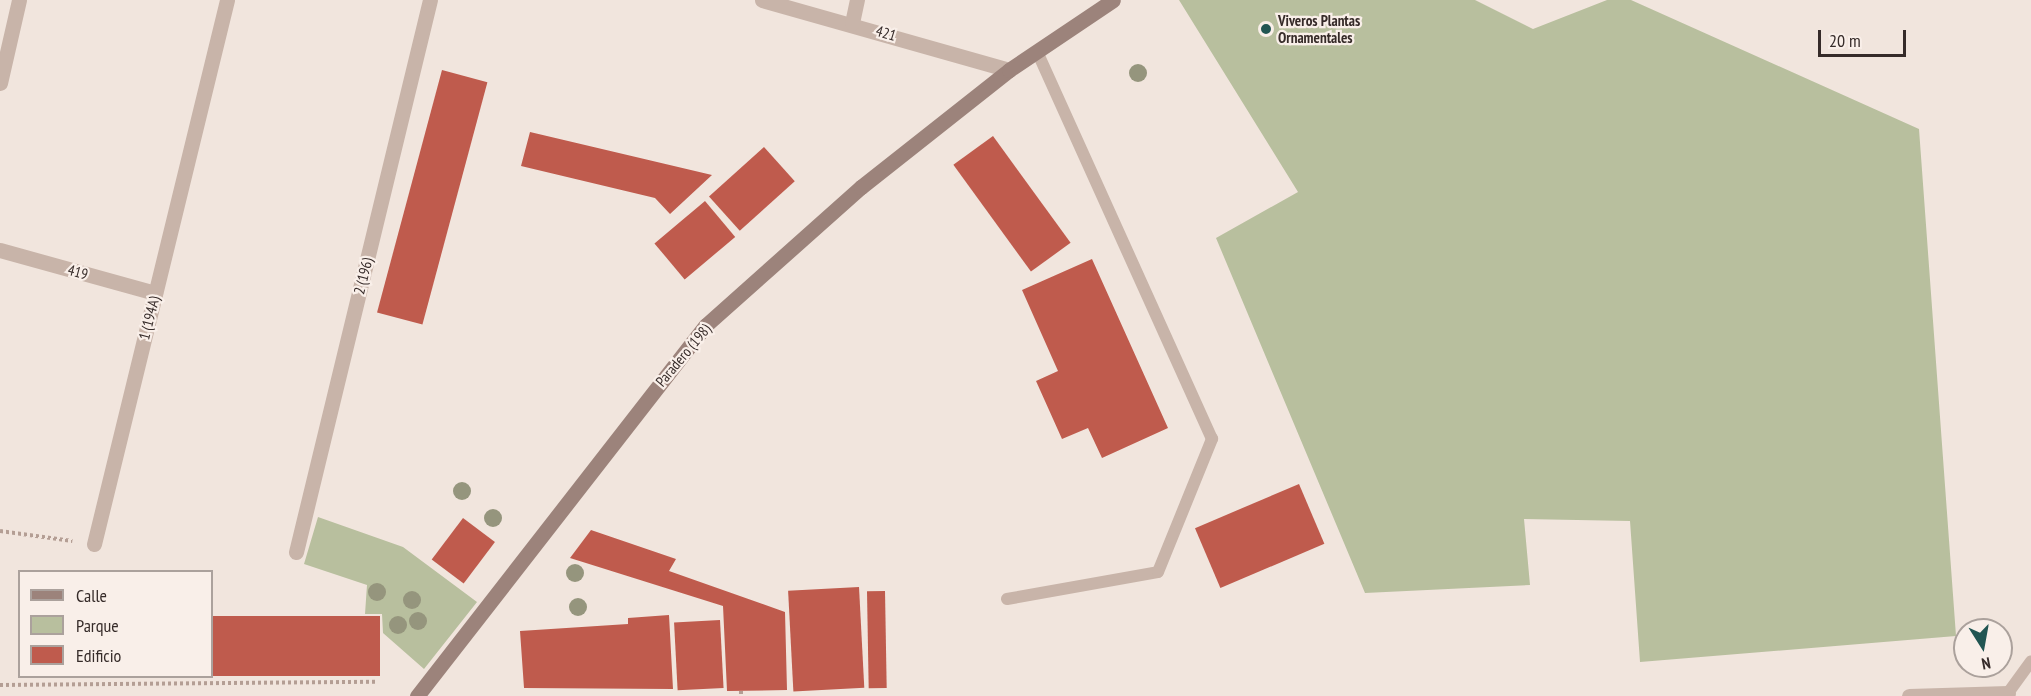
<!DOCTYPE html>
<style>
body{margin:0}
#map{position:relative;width:2031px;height:696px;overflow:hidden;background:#f1e5dd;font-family:"PT Sans Narrow",sans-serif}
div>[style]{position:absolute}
.green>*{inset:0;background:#b8bf9e}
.building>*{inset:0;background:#bf5b4d;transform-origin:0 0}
.path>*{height:4px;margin-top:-2px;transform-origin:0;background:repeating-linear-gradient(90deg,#b49e94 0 3px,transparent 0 6px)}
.service>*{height:12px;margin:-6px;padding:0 6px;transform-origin:6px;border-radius:6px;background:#c8b4a9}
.minor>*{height:15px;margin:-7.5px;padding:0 7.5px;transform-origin:7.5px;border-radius:7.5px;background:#c8b4a9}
.secondary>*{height:15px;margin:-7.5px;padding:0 7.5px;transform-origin:7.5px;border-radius:7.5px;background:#9c837b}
.trees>*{width:18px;height:18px;margin:-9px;border-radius:50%;background:#95957d}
.dots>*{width:16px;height:16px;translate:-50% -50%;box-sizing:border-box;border:3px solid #f9efe9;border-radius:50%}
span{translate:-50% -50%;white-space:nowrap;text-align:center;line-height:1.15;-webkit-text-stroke:4.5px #f9efe9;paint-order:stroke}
.poi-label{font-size:15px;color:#362b29;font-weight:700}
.left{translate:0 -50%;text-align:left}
.street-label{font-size:15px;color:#362b29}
.legend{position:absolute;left:18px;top:570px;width:195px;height:108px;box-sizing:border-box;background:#f9efe9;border:2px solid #aba19c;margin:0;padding:8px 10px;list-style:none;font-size:18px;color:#362b29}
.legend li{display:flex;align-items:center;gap:12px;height:30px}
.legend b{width:30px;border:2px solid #aba19c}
.north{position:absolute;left:1953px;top:618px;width:60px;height:60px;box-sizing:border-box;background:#f9efe9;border:2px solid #aba19c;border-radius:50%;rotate:169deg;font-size:16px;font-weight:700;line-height:24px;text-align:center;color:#362b29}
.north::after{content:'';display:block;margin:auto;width:21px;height:27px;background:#215552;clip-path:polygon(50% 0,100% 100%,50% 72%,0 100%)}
.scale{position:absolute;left:1818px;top:30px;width:88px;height:27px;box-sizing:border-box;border:3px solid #362b29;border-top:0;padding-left:8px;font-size:18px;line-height:21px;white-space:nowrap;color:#362b29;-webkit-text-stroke:4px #f9efe9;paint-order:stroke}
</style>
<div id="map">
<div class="green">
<i style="clip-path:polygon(1179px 0,1475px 0,1533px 29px,1607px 0,1631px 0,1919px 129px,1956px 636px,1640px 662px,1630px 521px,1524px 519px,1530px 585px,1365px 593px,1216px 238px,1298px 192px)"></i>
<i style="clip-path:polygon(318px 517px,403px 547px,477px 602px,424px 669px,383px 633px,382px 614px,365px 614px,367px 585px,304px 564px)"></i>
</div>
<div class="building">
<i style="left:442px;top:70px;width:47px;height:251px;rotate:15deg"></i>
<i style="clip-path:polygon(530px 132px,712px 175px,670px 214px,655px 198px,521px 166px)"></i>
<i style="left:993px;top:136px;width:132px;height:49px;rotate:54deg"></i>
<i style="left:764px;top:147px;width:46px;height:74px;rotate:48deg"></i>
<i style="left:705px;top:201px;width:47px;height:66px;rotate:50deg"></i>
<i style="clip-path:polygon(1092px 259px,1168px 428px,1102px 458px,1088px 428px,1062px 439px,1036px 381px,1058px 371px,1022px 290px)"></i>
<i style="left:1299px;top:484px;width:65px;height:113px;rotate:67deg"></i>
<i style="left:463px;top:518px;width:40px;height:52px;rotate:37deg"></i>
<i style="clip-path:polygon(591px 530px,676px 559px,669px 571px,785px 612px,787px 690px,727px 691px,723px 606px,570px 558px)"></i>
<i style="left:859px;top:587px;width:101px;height:71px;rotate:87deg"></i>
<i style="left:885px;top:591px;width:97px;height:18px;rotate:89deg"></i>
<i style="clip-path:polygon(669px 615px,673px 689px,524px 688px,520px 631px,628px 624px,628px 618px)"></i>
<i style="left:380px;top:616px;width:60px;height:168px;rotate:90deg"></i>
<i style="left:720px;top:620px;width:68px;height:46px;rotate:87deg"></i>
</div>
<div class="path">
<i style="left:0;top:531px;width:73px;rotate:7.9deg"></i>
<i style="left:0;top:685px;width:377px;rotate:-0.5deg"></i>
<i style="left:741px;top:691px;width:5px;rotate:90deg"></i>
</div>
<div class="service">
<i style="left:1007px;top:599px;width:153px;rotate:-10.1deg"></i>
<i style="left:1158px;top:572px;width:144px;rotate:-67.9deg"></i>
<i style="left:1212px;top:439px;width:425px;rotate:-114.3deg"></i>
<i style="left:2008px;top:693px;width:39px;rotate:-54deg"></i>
</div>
<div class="minor">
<i style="left:762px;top:0;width:257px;rotate:15.8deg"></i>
<i style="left:852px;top:23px;width:24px;rotate:-78deg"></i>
<i style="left:0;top:83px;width:85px;rotate:-77.1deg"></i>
<i style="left:0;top:250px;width:161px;rotate:15.5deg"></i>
<i style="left:94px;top:544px;width:560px;rotate:-76.26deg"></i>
<i style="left:296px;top:552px;width:568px;rotate:-76.36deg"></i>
<i style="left:1909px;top:696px;width:99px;rotate:-1.7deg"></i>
</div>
<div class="secondary">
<i style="left:417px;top:696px;width:470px;rotate:-52.1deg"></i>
<i style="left:706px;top:325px;width:208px;rotate:-41.7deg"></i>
<i style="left:861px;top:187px;width:189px;rotate:-38.3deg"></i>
<i style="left:1009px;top:70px;width:125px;rotate:-33.9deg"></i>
</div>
<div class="trees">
<i style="left:1138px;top:73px"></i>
<i style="left:462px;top:491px"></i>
<i style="left:493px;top:518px"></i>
<i style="left:575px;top:573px"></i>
<i style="left:377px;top:592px"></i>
<i style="left:412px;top:600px"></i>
<i style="left:578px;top:607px"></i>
<i style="left:418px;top:621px"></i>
<i style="left:398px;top:625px"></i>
</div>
<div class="dots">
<i style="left:1266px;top:29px;background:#215552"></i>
</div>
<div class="poi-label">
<span class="left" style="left:1278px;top:29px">Viveros Plantas<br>Ornamentales</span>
</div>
<div class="street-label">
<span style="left:886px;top:33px;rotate:17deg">421</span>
<span style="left:78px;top:272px;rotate:15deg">419</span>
<span style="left:363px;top:276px;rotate:-76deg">2 (196)</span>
<span style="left:149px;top:318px;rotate:-76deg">1 (194A)</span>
<span style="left:683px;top:355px;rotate:-50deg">Paradero (198)</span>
</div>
<ul class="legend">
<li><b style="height:8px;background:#9c837b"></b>Calle</li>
<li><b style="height:16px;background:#b8bf9e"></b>Parque</li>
<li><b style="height:16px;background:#bf5b4d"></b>Edificio</li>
</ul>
<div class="north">N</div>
<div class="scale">20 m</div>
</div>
